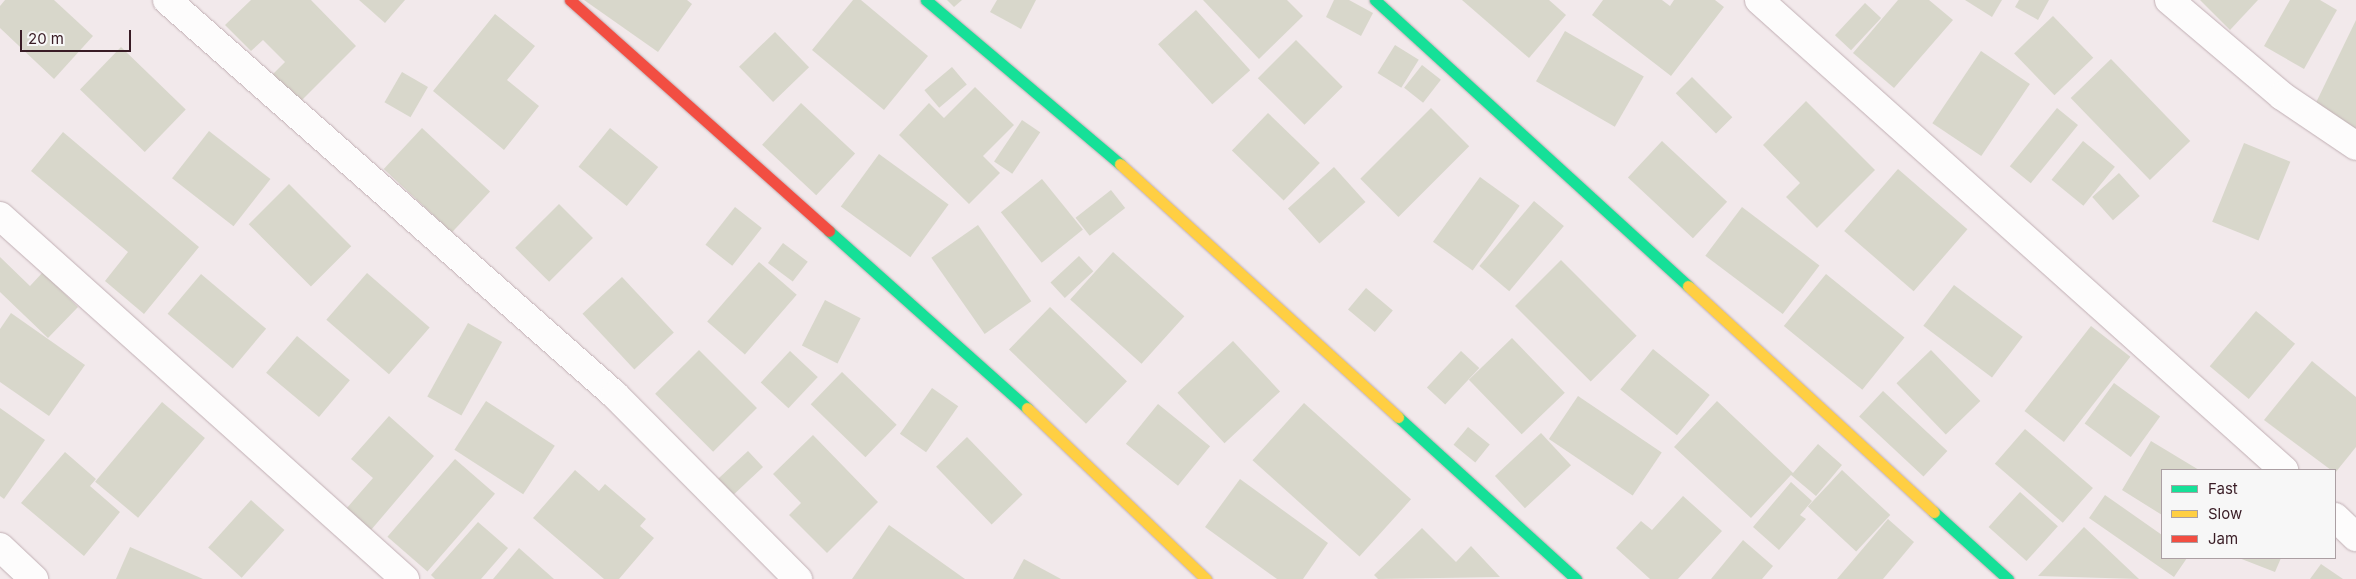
<!DOCTYPE html>
<style>
body{margin:0}
#map{position:relative;width:2356px;height:579px;overflow:hidden;background:#f2e9eb;font-family:Inter,sans-serif}
div>[style]{position:absolute}
.building>*{inset:0;background:#d8d7cb;transform-origin:0 0}
.roads{filter:drop-shadow(0 0 1px #c1afb4) drop-shadow(0 0 1px #c1afb4)}
.street>*{height:28px;margin:-14px;padding:0 14px;transform-origin:14px;border-radius:14px;background:#fdfcfc}
.fast>*{height:11px;margin:-5.5px;padding:0 5.5px;transform-origin:5.5px;border-radius:5.5px;background:#16e098}
.slow>*{height:11px;margin:-5.5px;padding:0 5.5px;transform-origin:5.5px;border-radius:5.5px;background:#ffcf43}
.jam>*{height:11px;margin:-5.5px;padding:0 5.5px;transform-origin:5.5px;border-radius:5.5px;background:#f24e42}
span{translate:-50% -50%;white-space:nowrap;text-align:center;line-height:1.15;-webkit-text-stroke:5px #f7f7f7;paint-order:stroke}
.legend{position:absolute;left:2161px;top:469px;width:175px;height:90px;box-sizing:border-box;background:#f7f7f7;border:1px solid #ab9fa3;margin:0;padding:6px 9px;list-style:none;font-size:15px;color:#391c25}
.legend li{display:flex;align-items:center;gap:10px;height:25px}
.legend b{width:25px;border:1px solid #ab9fa3}
.scale{position:absolute;left:20px;top:30px;width:111px;height:22px;box-sizing:border-box;border:2px solid #391c25;border-top:0;padding-left:6px;font-size:15px;line-height:18px;white-space:nowrap;color:#391c25;-webkit-text-stroke:4px #f7f7f7;paint-order:stroke}
</style>
<div id="map">
<div class="building">
<i style="clip-path:polygon(5px 0,54px 0,93px 36px,54px 79px,0 28px,0 6px)"></i>
<i style="clip-path:polygon(251px 0,311px 0,356px 46px,299px 103px,272px 75px,285px 62px,263px 40px,251px 51px,225px 25px)"></i>
<i style="clip-path:polygon(359px 0,405px 0,385px 23px)"></i>
<i style="clip-path:polygon(584px 0,687px 0,692px 4px,658px 52px)"></i>
<i style="clip-path:polygon(853px 0,861px 0,928px 56px,884px 110px,812px 50px)"></i>
<i style="clip-path:polygon(947px 0,962px 0,954px 7px)"></i>
<i style="clip-path:polygon(997px 0,1036px 0,1021px 29px,990px 12px)"></i>
<i style="clip-path:polygon(1203px 0,1287px 0,1303px 16px,1259px 59px)"></i>
<i style="clip-path:polygon(1334px 0,1349px 0,1373px 13px,1361px 36px,1326px 17px)"></i>
<i style="clip-path:polygon(1462px 0,1549px 0,1566px 15px,1529px 58px)"></i>
<i style="clip-path:polygon(1603px 0,1662px 0,1670px 6px,1674px 0,1715px 0,1724px 7px,1671px 76px,1592px 15px)"></i>
<i style="clip-path:polygon(1898px 0,1929px 0,1953px 20px,1894px 88px,1853px 53px)"></i>
<i style="clip-path:polygon(1965px 0,2002px 0,1992px 17px)"></i>
<i style="clip-path:polygon(2019px 0,2049px 0,2038px 20px,2015px 7px)"></i>
<i style="clip-path:polygon(2200px 0,2258px 0,2230px 30px)"></i>
<i style="clip-path:polygon(2290px 0,2320px 0,2337px 10px,2304px 69px,2264px 46px)"></i>
<i style="left:1865px;top:3px;width:22px;height:44px;rotate:43deg"></i>
<i style="left:1196px;top:10px;width:81px;height:51px;rotate:48deg"></i>
<i style="clip-path:polygon(495px 14px,535px 46px,507px 80px,539px 106px,504px 150px,433px 91px)"></i>
<i style="left:2053px;top:16px;width:58px;height:54px;rotate:46deg"></i>
<i style="clip-path:polygon(2356px 20px,2356px 135px,2311px 113px)"></i>
<i style="left:1565px;top:31px;width:91px;height:58px;rotate:30deg"></i>
<i style="left:775px;top:32px;width:49px;height:50px;rotate:46deg"></i>
<i style="left:1296px;top:40px;width:66px;height:54px;rotate:45deg"></i>
<i style="left:1395px;top:45px;width:28px;height:33px;rotate:32deg"></i>
<i style="left:121px;top:47px;width:90px;height:59px;rotate:44deg"></i>
<i style="left:1981px;top:51px;width:59px;height:87px;rotate:34deg"></i>
<i style="left:2111px;top:59px;width:114px;height:56px;rotate:46deg"></i>
<i style="left:1422px;top:65px;width:24px;height:29px;rotate:38deg"></i>
<i style="left:952px;top:67px;width:23px;height:36px;rotate:50deg"></i>
<i style="left:402px;top:72px;width:30px;height:35px;rotate:30deg"></i>
<i style="left:1692px;top:77px;width:57px;height:23px;rotate:45deg"></i>
<i style="clip-path:polygon(975px 87px,1014px 125px,983px 156px,1000px 173px,969px 204px,899px 135px,929px 103px,944px 118px)"></i>
<i style="clip-path:polygon(1806px 101px,1875px 170px,1817px 228px,1786px 197px,1800px 183px,1763px 145px)"></i>
<i style="left:801px;top:103px;width:74px;height:57px;rotate:43deg"></i>
<i style="left:1431px;top:108px;width:54px;height:100px;rotate:45deg"></i>
<i style="left:2057px;top:108px;width:27px;height:75px;rotate:39deg"></i>
<i style="left:1268px;top:113px;width:72px;height:52px;rotate:44deg"></i>
<i style="left:1022px;top:120px;width:22px;height:50px;rotate:34deg"></i>
<i style="left:422px;top:128px;width:93px;height:56px;rotate:43deg"></i>
<i style="left:610px;top:128px;width:62px;height:50px;rotate:39deg"></i>
<i style="left:209px;top:131px;width:78px;height:60px;rotate:38deg"></i>
<i style="clip-path:polygon(63px 132px,199px 247px,144px 314px,105px 281px,128px 252px,31px 171px)"></i>
<i style="left:1662px;top:141px;width:89px;height:50px;rotate:43deg"></i>
<i style="left:2083px;top:141px;width:41px;height:50px;rotate:39deg"></i>
<i style="left:2244px;top:143px;width:50px;height:85px;rotate:22deg"></i>
<i style="left:879px;top:154px;width:86px;height:65px;rotate:36deg"></i>
<i style="left:1334px;top:167px;width:47px;height:62px;rotate:48deg"></i>
<i style="left:1898px;top:169px;width:92px;height:82px;rotate:41deg"></i>
<i style="left:2119px;top:173px;width:31px;height:36px;rotate:48deg"></i>
<i style="left:1480px;top:177px;width:49px;height:80px;rotate:36deg"></i>
<i style="left:1042px;top:179px;width:65px;height:53px;rotate:51deg"></i>
<i style="left:289px;top:184px;width:88px;height:57px;rotate:45deg"></i>
<i style="left:1111px;top:190px;width:23px;height:45px;rotate:52deg"></i>
<i style="left:1534px;top:201px;width:39px;height:85px;rotate:40deg"></i>
<i style="left:559px;top:204px;width:48px;height:62px;rotate:45deg"></i>
<i style="left:735px;top:207px;width:34px;height:48px;rotate:38deg"></i>
<i style="left:1742px;top:207px;width:97px;height:61px;rotate:37deg"></i>
<i style="left:978px;top:225px;width:93px;height:57px;rotate:55deg"></i>
<i style="left:783px;top:243px;width:31px;height:25px;rotate:37deg"></i>
<i style="left:1113px;top:252px;width:96px;height:64px;rotate:42deg"></i>
<i style="left:1079px;top:256px;width:21px;height:39px;rotate:47deg"></i>
<i style="clip-path:polygon(0 257px,30px 286px,43px 272px,78px 307px,48px 338px,0 292px)"></i>
<i style="left:1561px;top:260px;width:107px;height:65px;rotate:45deg"></i>
<i style="left:759px;top:262px;width:50px;height:79px;rotate:41deg"></i>
<i style="left:367px;top:273px;width:83px;height:62px;rotate:41deg"></i>
<i style="left:201px;top:274px;width:85px;height:52px;rotate:40deg"></i>
<i style="left:1826px;top:274px;width:101px;height:67px;rotate:39deg"></i>
<i style="left:622px;top:277px;width:76px;height:54px;rotate:47deg"></i>
<i style="left:1954px;top:285px;width:86px;height:51px;rotate:37deg"></i>
<i style="left:1366px;top:288px;width:35px;height:28px;rotate:40deg"></i>
<i style="left:825px;top:300px;width:40px;height:51px;rotate:27deg"></i>
<i style="left:1050px;top:307px;width:107px;height:59px;rotate:44deg"></i>
<i style="left:2256px;top:311px;width:51px;height:72px;rotate:40deg"></i>
<i style="clip-path:polygon(11px 313px,85px 365px,49px 416px,0 382px,0 329px)"></i>
<i style="left:468px;top:323px;width:39px;height:84px;rotate:29deg"></i>
<i style="left:2091px;top:326px;width:50px;height:108px;rotate:38deg"></i>
<i style="left:297px;top:336px;width:69px;height:48px;rotate:40deg"></i>
<i style="left:1512px;top:338px;width:76px;height:60px;rotate:46deg"></i>
<i style="left:1233px;top:341px;width:69px;height:76px;rotate:47deg"></i>
<i style="left:1653px;top:349px;width:73px;height:52px;rotate:39deg"></i>
<i style="left:699px;top:350px;width:82px;height:62px;rotate:45deg"></i>
<i style="left:1931px;top:350px;width:71px;height:48px;rotate:46deg"></i>
<i style="left:790px;top:351px;width:38px;height:43px;rotate:43deg"></i>
<i style="left:1461px;top:351px;width:25px;height:50px;rotate:43deg"></i>
<i style="clip-path:polygon(2312px 361px,2356px 397px,2356px 447px,2335px 473px,2264px 420px)"></i>
<i style="left:842px;top:372px;width:76px;height:45px;rotate:44deg"></i>
<i style="left:2114px;top:383px;width:57px;height:50px;rotate:36deg"></i>
<i style="left:932px;top:388px;width:32px;height:56px;rotate:35deg"></i>
<i style="left:1883px;top:391px;width:88px;height:35px;rotate:43deg"></i>
<i style="left:1578px;top:396px;width:101px;height:52px;rotate:34deg"></i>
<i style="left:486px;top:401px;width:82px;height:58px;rotate:33deg"></i>
<i style="clip-path:polygon(1717px 401px,1793px 473px,1818px 444px,1842px 465px,1816px 496px,1791px 475px,1751px 518px,1674px 447px)"></i>
<i style="left:162px;top:402px;width:56px;height:104px;rotate:40deg"></i>
<i style="left:1304px;top:403px;width:144px;height:77px;rotate:42deg"></i>
<i style="left:1158px;top:404px;width:67px;height:51px;rotate:39deg"></i>
<i style="clip-path:polygon(0 408px,45px 440px,4px 499px,0 496px)"></i>
<i style="clip-path:polygon(389px 416px,434px 456px,371px 530px,346px 509px,373px 478px,351px 459px)"></i>
<i style="left:1468px;top:427px;width:28px;height:23px;rotate:39deg"></i>
<i style="left:2025px;top:429px;width:90px;height:46px;rotate:41deg"></i>
<i style="left:1541px;top:433px;width:44px;height:63px;rotate:47deg"></i>
<i style="clip-path:polygon(813px 435px,878px 502px,827px 553px,789px 515px,801px 503px,773px 474px)"></i>
<i style="left:967px;top:437px;width:80px;height:43px;rotate:46deg"></i>
<i style="clip-path:polygon(2151px 441px,2199px 470px,2162px 470px,2162px 515px,2122px 490px)"></i>
<i style="left:748px;top:451px;width:22px;height:47px;rotate:47deg"></i>
<i style="clip-path:polygon(65px 452px,96px 479px,90px 486px,120px 512px,84px 556px,21px 503px)"></i>
<i style="left:455px;top:459px;width:53px;height:103px;rotate:41deg"></i>
<i style="clip-path:polygon(575px 470px,599px 491px,605px 484px,646px 519px,640px 526px,654px 538px,619px 579px,604px 579px,533px 518px)"></i>
<i style="left:1842px;top:470px;width:66px;height:50px;rotate:43deg"></i>
<i style="clip-path:polygon(1240px 479px,1328px 543px,1303px 579px,1277px 579px,1205px 527px)"></i>
<i style="clip-path:polygon(1791px 482px,1812px 501px,1800px 515px,1806px 519px,1779px 550px,1753px 527px)"></i>
<i style="left:2020px;top:492px;width:51px;height:47px;rotate:42deg"></i>
<i style="clip-path:polygon(2105px 495px,2162px 535px,2162px 558px,2187px 558px,2174px 577px,2089px 518px)"></i>
<i style="clip-path:polygon(1683px 496px,1722px 531px,1678px 579px,1650px 579px,1616px 548px,1641px 521px,1652px 530px)"></i>
<i style="left:251px;top:500px;width:45px;height:64px;rotate:42deg"></i>
<i style="clip-path:polygon(1888px 519px,1914px 542px,1883px 579px,1837px 579px)"></i>
<i style="clip-path:polygon(478px 522px,508px 548px,481px 579px,435px 579px,431px 575px)"></i>
<i style="clip-path:polygon(889px 525px,965px 579px,852px 579px)"></i>
<i style="clip-path:polygon(2084px 527px,2139px 579px,2038px 576px)"></i>
<i style="clip-path:polygon(1422px 528px,1456px 562px,1471px 546px,1500px 577px,1378px 579px,1374px 575px)"></i>
<i style="clip-path:polygon(1743px 540px,1773px 566px,1762px 579px,1711px 579px)"></i>
<i style="clip-path:polygon(130px 547px,203px 579px,116px 579px)"></i>
<i style="clip-path:polygon(519px 548px,554px 579px,493px 579px)"></i>
<i style="clip-path:polygon(2239px 558px,2281px 558px,2275px 572px)"></i>
<i style="clip-path:polygon(1024px 559px,1061px 579px,1013px 579px)"></i>
<i style="clip-path:polygon(2321px 564px,2343px 579px,2310px 579px)"></i>
</div>
<div class="roads">
<div class="street">
<i style="left:167px;top:0;width:597px;rotate:41.4deg"></i>
<i style="left:615px;top:395px;width:260px;rotate:45.2deg"></i>
<i style="left:1759px;top:0;width:705px;rotate:41.84deg"></i>
<i style="left:2169px;top:0;width:148px;rotate:40.3deg"></i>
<i style="left:2282px;top:96px;width:89px;rotate:34deg"></i>
<i style="left:0;top:216px;width:544px;rotate:41.87deg"></i>
<i style="left:2335px;top:517px;width:29px;rotate:44deg"></i>
<i style="left:0;top:547px;width:47px;rotate:43.3deg"></i>
</div>
<div class="fast">
<i style="left:926px;top:0;width:254px;rotate:40.2deg"></i>
<i style="left:1375px;top:0;width:424px;rotate:42.4deg"></i>
<i style="left:829px;top:231px;width:266px;rotate:41.8deg"></i>
<i style="left:1398px;top:417px;width:241px;rotate:42.3deg"></i>
<i style="left:1934px;top:512px;width:100px;rotate:42.2deg"></i>
</div>
<div class="slow">
<i style="left:1120px;top:164px;width:376px;rotate:42.3deg"></i>
<i style="left:1688px;top:286px;width:334px;rotate:42.6deg"></i>
<i style="left:1027px;top:408px;width:248px;rotate:43.7deg"></i>
</div>
<div class="jam">
<i style="left:570px;top:0;width:347px;rotate:41.7deg"></i>
</div>
</div>
<ul class="legend">
<li><b style="height:6px;background:#16e098"></b>Fast</li>
<li><b style="height:6px;background:#ffcf43"></b>Slow</li>
<li><b style="height:6px;background:#f24e42"></b>Jam</li>
</ul>
<div class="scale">20 m</div>
</div>
